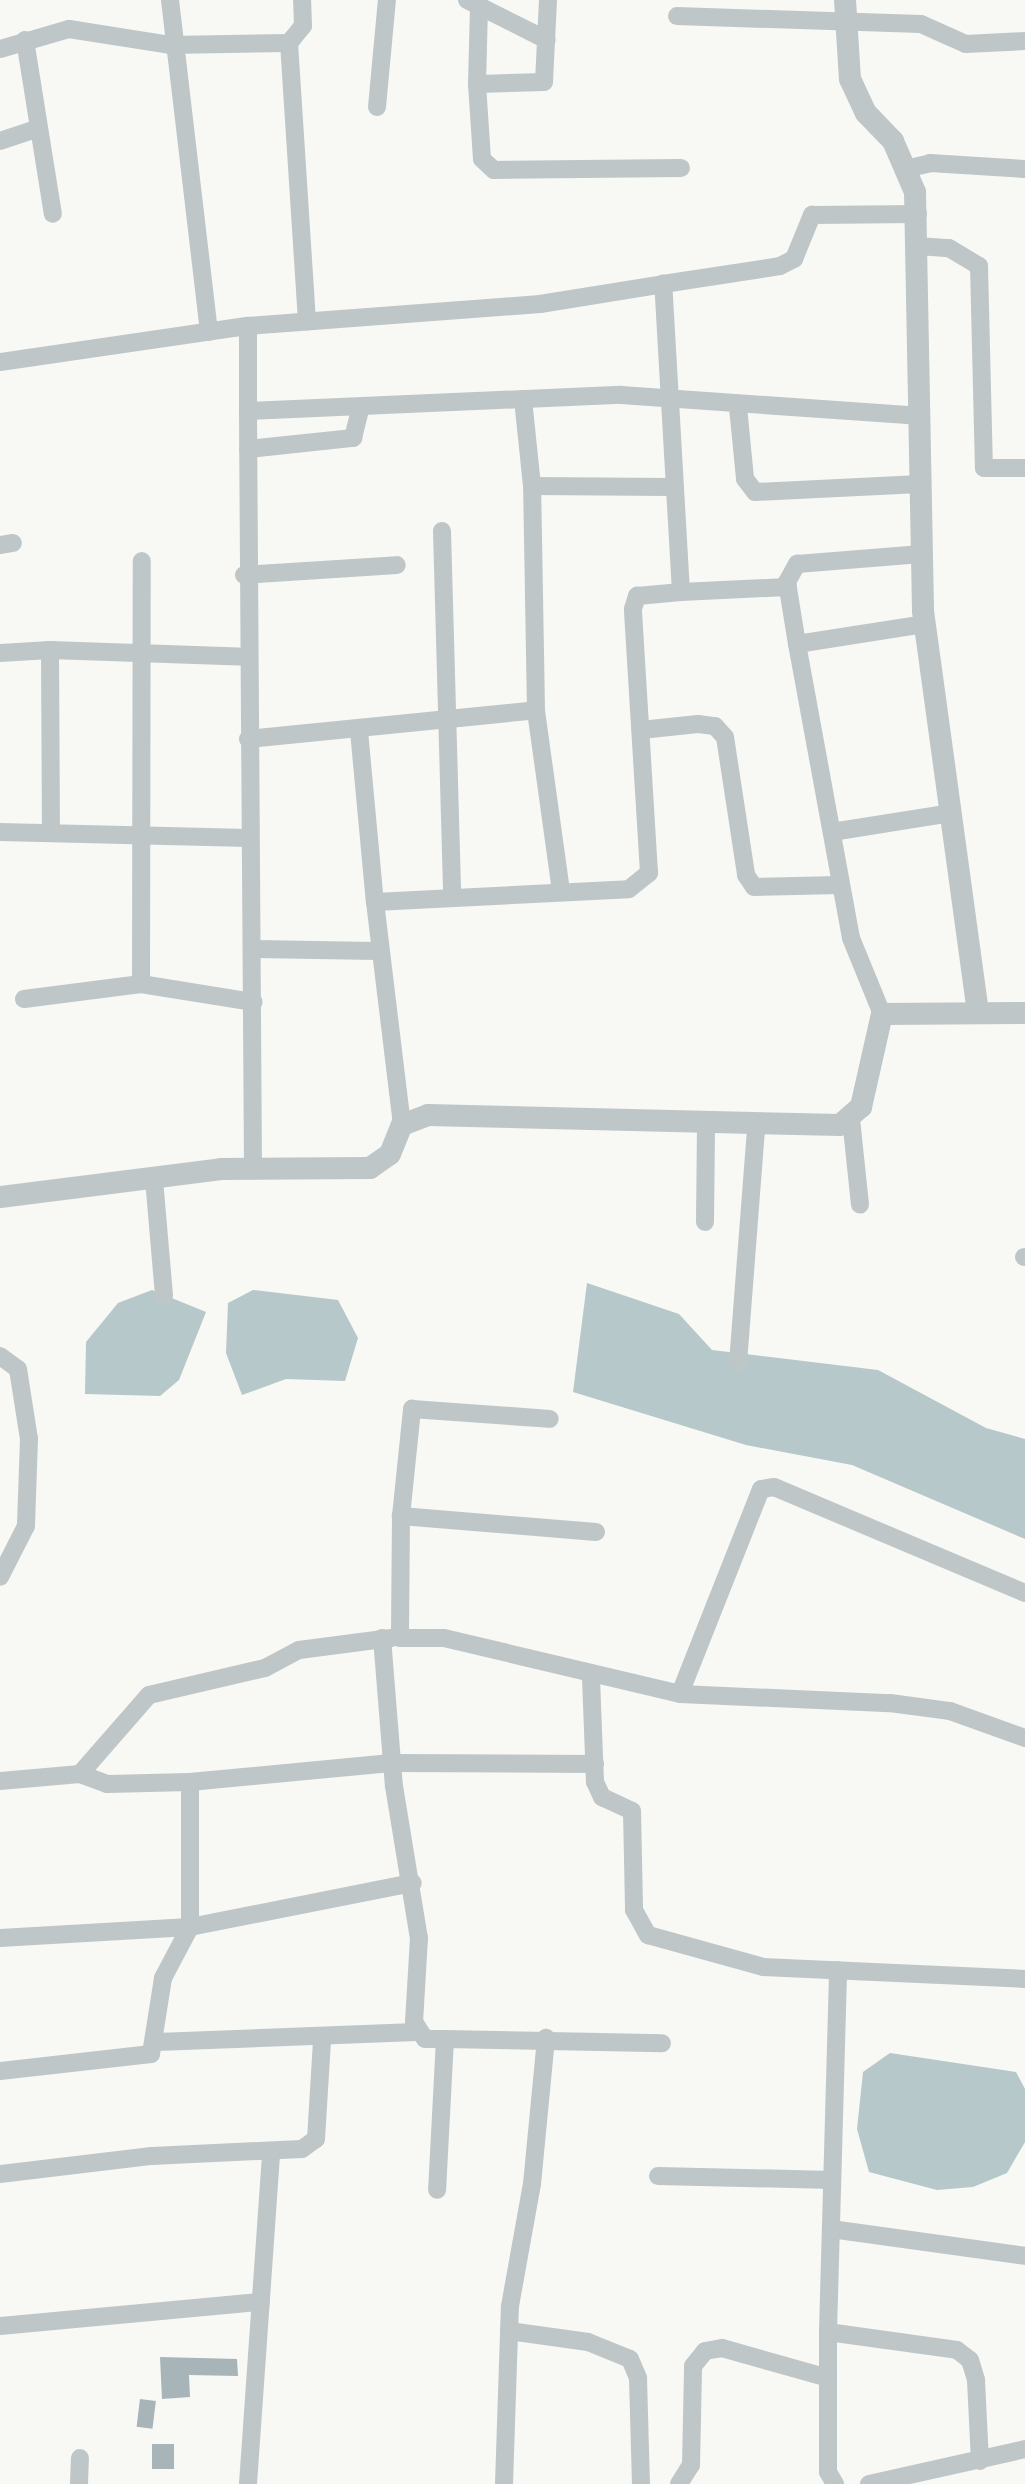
<!DOCTYPE html>
<style>
body{margin:0}
#map{position:relative;width:1025px;height:2484px;overflow:hidden;background:#f8f8f5;font-family:Quicksand,sans-serif}
div>[style]{position:absolute}
.water>*{inset:0;background:#b6c8c9}
.building>*{inset:0;background:#a7b4b8;transform-origin:0 0}
.minor>*{height:18px;margin:-9px;padding:0 9px;transform-origin:9px;border-radius:9px;background:#bec6c8}
.tertiary>*{height:22px;margin:-11px;padding:0 11px;transform-origin:11px;border-radius:11px;background:#bec6c8}
span{translate:-50% -50%;white-space:nowrap;text-align:center;line-height:1.15;-webkit-text-stroke:8px #fff;paint-order:stroke}
</style>
<div id="map">
<div class="water">
<i style="clip-path:polygon(587px 1283px,679px 1314px,712px 1350px,878px 1370px,986px 1428px,1025px 1439px,1025px 1539px,852px 1465px,746px 1445px,573px 1392px)"></i>
<i style="clip-path:polygon(152px 1290px,206px 1312px,179px 1380px,160px 1396px,85px 1394px,86px 1342px,118px 1303px)"></i>
<i style="clip-path:polygon(253px 1290px,338px 1300px,358px 1338px,345px 1381px,286px 1379px,242px 1395px,226px 1353px,228px 1303px)"></i>
<i style="clip-path:polygon(890px 2053px,1016px 2072px,1025px 2089px,1025px 2142px,1007px 2173px,973px 2187px,937px 2190px,869px 2172px,857px 2129px,863px 2072px)"></i>
</div>
<div class="building">
<i style="clip-path:polygon(160px 2357px,237px 2359px,238px 2376px,189px 2375px,190px 2397px,162px 2399px)"></i>
<i style="left:140px;top:2399px;width:16px;height:28px;rotate:7deg"></i>
<i style="left:152px;top:2444px;width:22px;height:25px"></i>
</div>
<div class="minor">
<i style="left:170px;top:0;width:334px;rotate:83.3deg"></i>
<i style="left:467px;top:0;width:89px;rotate:26.6deg"></i>
<i style="left:548px;top:0;width:82px;rotate:92.8deg"></i>
<i style="left:544px;top:82px;width:67px;rotate:178.3deg"></i>
<i style="left:477px;top:84px;width:75px;rotate:86.2deg"></i>
<i style="left:482px;top:159px;width:16px;rotate:43deg"></i>
<i style="left:494px;top:170px;width:187px;rotate:-0.6deg"></i>
<i style="left:677px;top:16px;width:244px;rotate:1.9deg"></i>
<i style="left:921px;top:24px;width:49px;rotate:24deg"></i>
<i style="left:966px;top:44px;width:59px;rotate:-2.9deg"></i>
<i style="left:25px;top:40px;width:176px;rotate:80.9deg"></i>
<i style="left:289px;top:43px;width:279px;rotate:86.3deg"></i>
<i style="left:0;top:49px;width:72px;rotate:-16.2deg"></i>
<i style="left:69px;top:29px;width:102px;rotate:9deg"></i>
<i style="left:170px;top:45px;width:119px;rotate:-1deg"></i>
<i style="left:289px;top:43px;width:22px;rotate:-51deg"></i>
<i style="left:303px;top:26px;width:26px;rotate:-92deg"></i>
<i style="left:477px;top:84px;width:77px;rotate:-88.5deg"></i>
<i style="left:377px;top:107px;width:107px;rotate:-84.7deg"></i>
<i style="left:0;top:141px;width:41px;rotate:-18.4deg"></i>
<i style="left:905px;top:169px;width:26px;rotate:-13deg"></i>
<i style="left:930px;top:163px;width:95px;rotate:3.6deg"></i>
<i style="left:918px;top:246px;width:31px;rotate:4deg"></i>
<i style="left:949px;top:248px;width:35px;rotate:31deg"></i>
<i style="left:979px;top:266px;width:202px;rotate:88.6deg"></i>
<i style="left:984px;top:468px;width:41px"></i>
<i style="left:248px;top:326px;width:293px;rotate:-4.3deg"></i>
<i style="left:540px;top:304px;width:125px;rotate:-9.2deg"></i>
<i style="left:0;top:362px;width:251px;rotate:-8.3deg"></i>
<i style="left:248px;top:326px;width:85px;rotate:90deg"></i>
<i style="left:523px;top:399px;width:87px;rotate:84.1deg"></i>
<i style="left:738px;top:407px;width:72px;rotate:84.4deg"></i>
<i style="left:745px;top:479px;width:16px;rotate:52deg"></i>
<i style="left:755px;top:492px;width:165px;rotate:-2.8deg"></i>
<i style="left:248px;top:449px;width:106px;rotate:-6deg"></i>
<i style="left:353px;top:438px;width:30px;rotate:-76deg"></i>
<i style="left:442px;top:531px;width:366px;rotate:88.4deg"></i>
<i style="left:0;top:545px;width:13px;rotate:-9deg"></i>
<i style="left:244px;top:575px;width:153px;rotate:-3.7deg"></i>
<i style="left:681px;top:592px;width:107px;rotate:-2.7deg"></i>
<i style="left:797px;top:644px;width:63px;rotate:-99.2deg"></i>
<i style="left:787px;top:582px;width:21px;rotate:-61deg"></i>
<i style="left:797px;top:564px;width:125px;rotate:-4.6deg"></i>
<i style="left:50px;top:650px;width:196px;rotate:2deg"></i>
<i style="left:0;top:653px;width:50px;rotate:-3.4deg"></i>
<i style="left:50px;top:650px;width:183px;rotate:89.7deg"></i>
<i style="left:641px;top:730px;width:57px;rotate:-6deg"></i>
<i style="left:698px;top:724px;width:17px;rotate:7deg"></i>
<i style="left:715px;top:726px;width:15px;rotate:48deg"></i>
<i style="left:725px;top:737px;width:140px;rotate:81.3deg"></i>
<i style="left:746px;top:875px;width:14px;rotate:56deg"></i>
<i style="left:754px;top:887px;width:86px;rotate:-1.3deg"></i>
<i style="left:359px;top:731px;width:172px;rotate:84.7deg"></i>
<i style="left:248px;top:739px;width:289px;rotate:-5.7deg"></i>
<i style="left:0;top:832px;width:249px;rotate:1.4deg"></i>
<i style="left:832px;top:832px;width:120px;rotate:-9.1deg"></i>
<i style="left:561px;top:891px;width:183px;rotate:-97.9deg"></i>
<i style="left:536px;top:710px;width:224px;rotate:-91deg"></i>
<i style="left:532px;top:486px;width:138px;rotate:0.4deg"></i>
<i style="left:252px;top:949px;width:125px;rotate:0.9deg"></i>
<i style="left:141px;top:984px;width:423px;rotate:-89.9deg"></i>
<i style="left:24px;top:999px;width:118px;rotate:-7.3deg"></i>
<i style="left:141px;top:984px;width:114px;rotate:9.1deg"></i>
<i style="left:882px;top:1014px;width:82px;rotate:-112.2deg"></i>
<i style="left:851px;top:938px;width:299px;rotate:-100.4deg"></i>
<i style="left:797px;top:644px;width:130px;rotate:-8.9deg"></i>
<i style="left:851px;top:1119px;width:86px;rotate:84deg"></i>
<i style="left:402px;top:1125px;width:225px;rotate:-96.9deg"></i>
<i style="left:375px;top:902px;width:254px;rotate:-2.9deg"></i>
<i style="left:629px;top:889px;width:26px;rotate:-39deg"></i>
<i style="left:649px;top:873px;width:264px;rotate:-93.5deg"></i>
<i style="left:633px;top:609px;width:14px;rotate:-73deg"></i>
<i style="left:637px;top:596px;width:44px;rotate:-5.2deg"></i>
<i style="left:681px;top:592px;width:309px;rotate:-93.3deg"></i>
<i style="left:663px;top:284px;width:118px;rotate:-8.7deg"></i>
<i style="left:780px;top:266px;width:16px;rotate:-27deg"></i>
<i style="left:794px;top:259px;width:48px;rotate:-67.8deg"></i>
<i style="left:812px;top:215px;width:106px;rotate:-0.5deg"></i>
<i style="left:253px;top:1168px;width:757px;rotate:-90.38deg"></i>
<i style="left:248px;top:411px;width:373px;rotate:-2.5deg"></i>
<i style="left:621px;top:395px;width:298px;rotate:4deg"></i>
<i style="left:154px;top:1179px;width:117px;rotate:85.1deg"></i>
<i style="left:705px;top:1222px;width:96px;rotate:-89.4deg"></i>
<i style="left:1024px;top:1257px;width:1px"></i>
<i style="left:0;top:1356px;width:22px;rotate:36deg"></i>
<i style="left:18px;top:1369px;width:71px;rotate:81.1deg"></i>
<i style="left:29px;top:1439px;width:87px;rotate:92deg"></i>
<i style="left:26px;top:1526px;width:57px;rotate:117deg"></i>
<i style="left:738px;top:1363px;width:237px;rotate:-85.6deg"></i>
<i style="left:401px;top:1516px;width:108px;rotate:-84.1deg"></i>
<i style="left:412px;top:1409px;width:138px;rotate:4.1deg"></i>
<i style="left:596px;top:1532px;width:196px;rotate:-175.3deg"></i>
<i style="left:401px;top:1516px;width:122px;rotate:90.5deg"></i>
<i style="left:400px;top:1638px;width:44px"></i>
<i style="left:444px;top:1638px;width:243px;rotate:13.3deg"></i>
<i style="left:1025px;top:1593px;width:272px;rotate:-157.1deg"></i>
<i style="left:774px;top:1487px;width:13px;rotate:171deg"></i>
<i style="left:761px;top:1489px;width:220px;rotate:111.6deg"></i>
<i style="left:680px;top:1694px;width:210px;rotate:2.5deg"></i>
<i style="left:890px;top:1703px;width:61px;rotate:7.6deg"></i>
<i style="left:950px;top:1711px;width:80px;rotate:19.8deg"></i>
<i style="left:382px;top:1638px;width:148px;rotate:85.4deg"></i>
<i style="left:394px;top:1786px;width:154px;rotate:80.7deg"></i>
<i style="left:419px;top:1938px;width:84px;rotate:93.4deg"></i>
<i style="left:414px;top:2022px;width:20px;rotate:57deg"></i>
<i style="left:425px;top:2039px;width:20px"></i>
<i style="left:445px;top:2039px;width:151px;rotate:93deg"></i>
<i style="left:591px;top:1678px;width:104px;rotate:87.8deg"></i>
<i style="left:595px;top:1782px;width:17px;rotate:65deg"></i>
<i style="left:602px;top:1797px;width:33px;rotate:25deg"></i>
<i style="left:632px;top:1811px;width:99px;rotate:88.8deg"></i>
<i style="left:634px;top:1910px;width:29px;rotate:61deg"></i>
<i style="left:648px;top:1935px;width:119px;rotate:15.5deg"></i>
<i style="left:763px;top:1967px;width:262px;rotate:2.6deg"></i>
<i style="left:80px;top:1774px;width:29px;rotate:20deg"></i>
<i style="left:107px;top:1784px;width:83px;rotate:-1.4deg"></i>
<i style="left:0;top:1781px;width:80px;rotate:-5deg"></i>
<i style="left:80px;top:1774px;width:105px;rotate:-48.9deg"></i>
<i style="left:149px;top:1695px;width:119px;rotate:-13.1deg"></i>
<i style="left:265px;top:1668px;width:38px;rotate:-28deg"></i>
<i style="left:299px;top:1650px;width:93px;rotate:-7.4deg"></i>
<i style="left:0;top:1938px;width:190px;rotate:-3.3deg"></i>
<i style="left:190px;top:1927px;width:227px;rotate:-11.2deg"></i>
<i style="left:445px;top:2039px;width:217px;rotate:1.1deg"></i>
<i style="left:157px;top:2042px;width:259px;rotate:-2.2deg"></i>
<i style="left:0;top:2071px;width:152px;rotate:-6.4deg"></i>
<i style="left:151px;top:2054px;width:77px;rotate:-81deg"></i>
<i style="left:163px;top:1978px;width:58px;rotate:-62.1deg"></i>
<i style="left:190px;top:1927px;width:145px;rotate:-90deg"></i>
<i style="left:190px;top:1782px;width:202px;rotate:-5.4deg"></i>
<i style="left:391px;top:1763px;width:204px;rotate:0.3deg"></i>
<i style="left:0;top:2174px;width:153px;rotate:-6.8deg"></i>
<i style="left:152px;top:2156px;width:150px;rotate:-2.7deg"></i>
<i style="left:302px;top:2149px;width:17px;rotate:-36deg"></i>
<i style="left:316px;top:2139px;width:99px;rotate:-86.5deg"></i>
<i style="left:658px;top:2176px;width:174px;rotate:1.3deg"></i>
<i style="left:831px;top:2229px;width:196px;rotate:7.9deg"></i>
<i style="left:0;top:2326px;width:262px;rotate:-5.3deg"></i>
<i style="left:509px;top:2331px;width:80px;rotate:7.9deg"></i>
<i style="left:588px;top:2342px;width:45px;rotate:22deg"></i>
<i style="left:630px;top:2359px;width:21px;rotate:67deg"></i>
<i style="left:638px;top:2378px;width:106px;rotate:88.4deg"></i>
<i style="left:828px;top:2332px;width:362px;rotate:-88.4deg"></i>
<i style="left:828px;top:2378px;width:46px;rotate:-90deg"></i>
<i style="left:828px;top:2332px;width:130px;rotate:7.9deg"></i>
<i style="left:957px;top:2350px;width:16px;rotate:38deg"></i>
<i style="left:970px;top:2360px;width:21px;rotate:73deg"></i>
<i style="left:976px;top:2380px;width:81px;rotate:87.2deg"></i>
<i style="left:79px;top:2484px;width:26px;rotate:-88deg"></i>
<i style="left:248px;top:2484px;width:334px;rotate:-86deg"></i>
<i style="left:504px;top:2484px;width:178px;rotate:-88.1deg"></i>
<i style="left:510px;top:2306px;width:124px;rotate:-79.8deg"></i>
<i style="left:532px;top:2184px;width:147px;rotate:-84.5deg"></i>
<i style="left:679px;top:2484px;width:22px;rotate:-58deg"></i>
<i style="left:691px;top:2465px;width:99px;rotate:-88.8deg"></i>
<i style="left:693px;top:2366px;width:19px;rotate:-51deg"></i>
<i style="left:705px;top:2351px;width:17px;rotate:-10deg"></i>
<i style="left:722px;top:2348px;width:110px;rotate:15.8deg"></i>
<i style="left:828px;top:2378px;width:94px;rotate:90deg"></i>
<i style="left:828px;top:2472px;width:14px;rotate:60deg"></i>
<i style="left:869px;top:2484px;width:160px;rotate:-12.6deg"></i>
</div>
<div class="tertiary">
<i style="left:845px;top:0;width:79px;rotate:86.4deg"></i>
<i style="left:850px;top:79px;width:38px;rotate:65deg"></i>
<i style="left:866px;top:113px;width:39px;rotate:46deg"></i>
<i style="left:893px;top:141px;width:56px;rotate:66.7deg"></i>
<i style="left:915px;top:192px;width:419px;rotate:88.9deg"></i>
<i style="left:923px;top:611px;width:403px;rotate:82.2deg"></i>
<i style="left:0;top:1197px;width:223px;rotate:-7.2deg"></i>
<i style="left:221px;top:1169px;width:149px;rotate:-0.4deg"></i>
<i style="left:370px;top:1168px;width:24px;rotate:-35deg"></i>
<i style="left:390px;top:1154px;width:31px;rotate:-68deg"></i>
<i style="left:402px;top:1125px;width:28px;rotate:-21deg"></i>
<i style="left:428px;top:1115px;width:412px;rotate:1.4deg"></i>
<i style="left:840px;top:1125px;width:28px;rotate:-41deg"></i>
<i style="left:861px;top:1107px;width:95px;rotate:-77.3deg"></i>
<i style="left:882px;top:1014px;width:143px;rotate:-0.4deg"></i>
</div>
</div>
